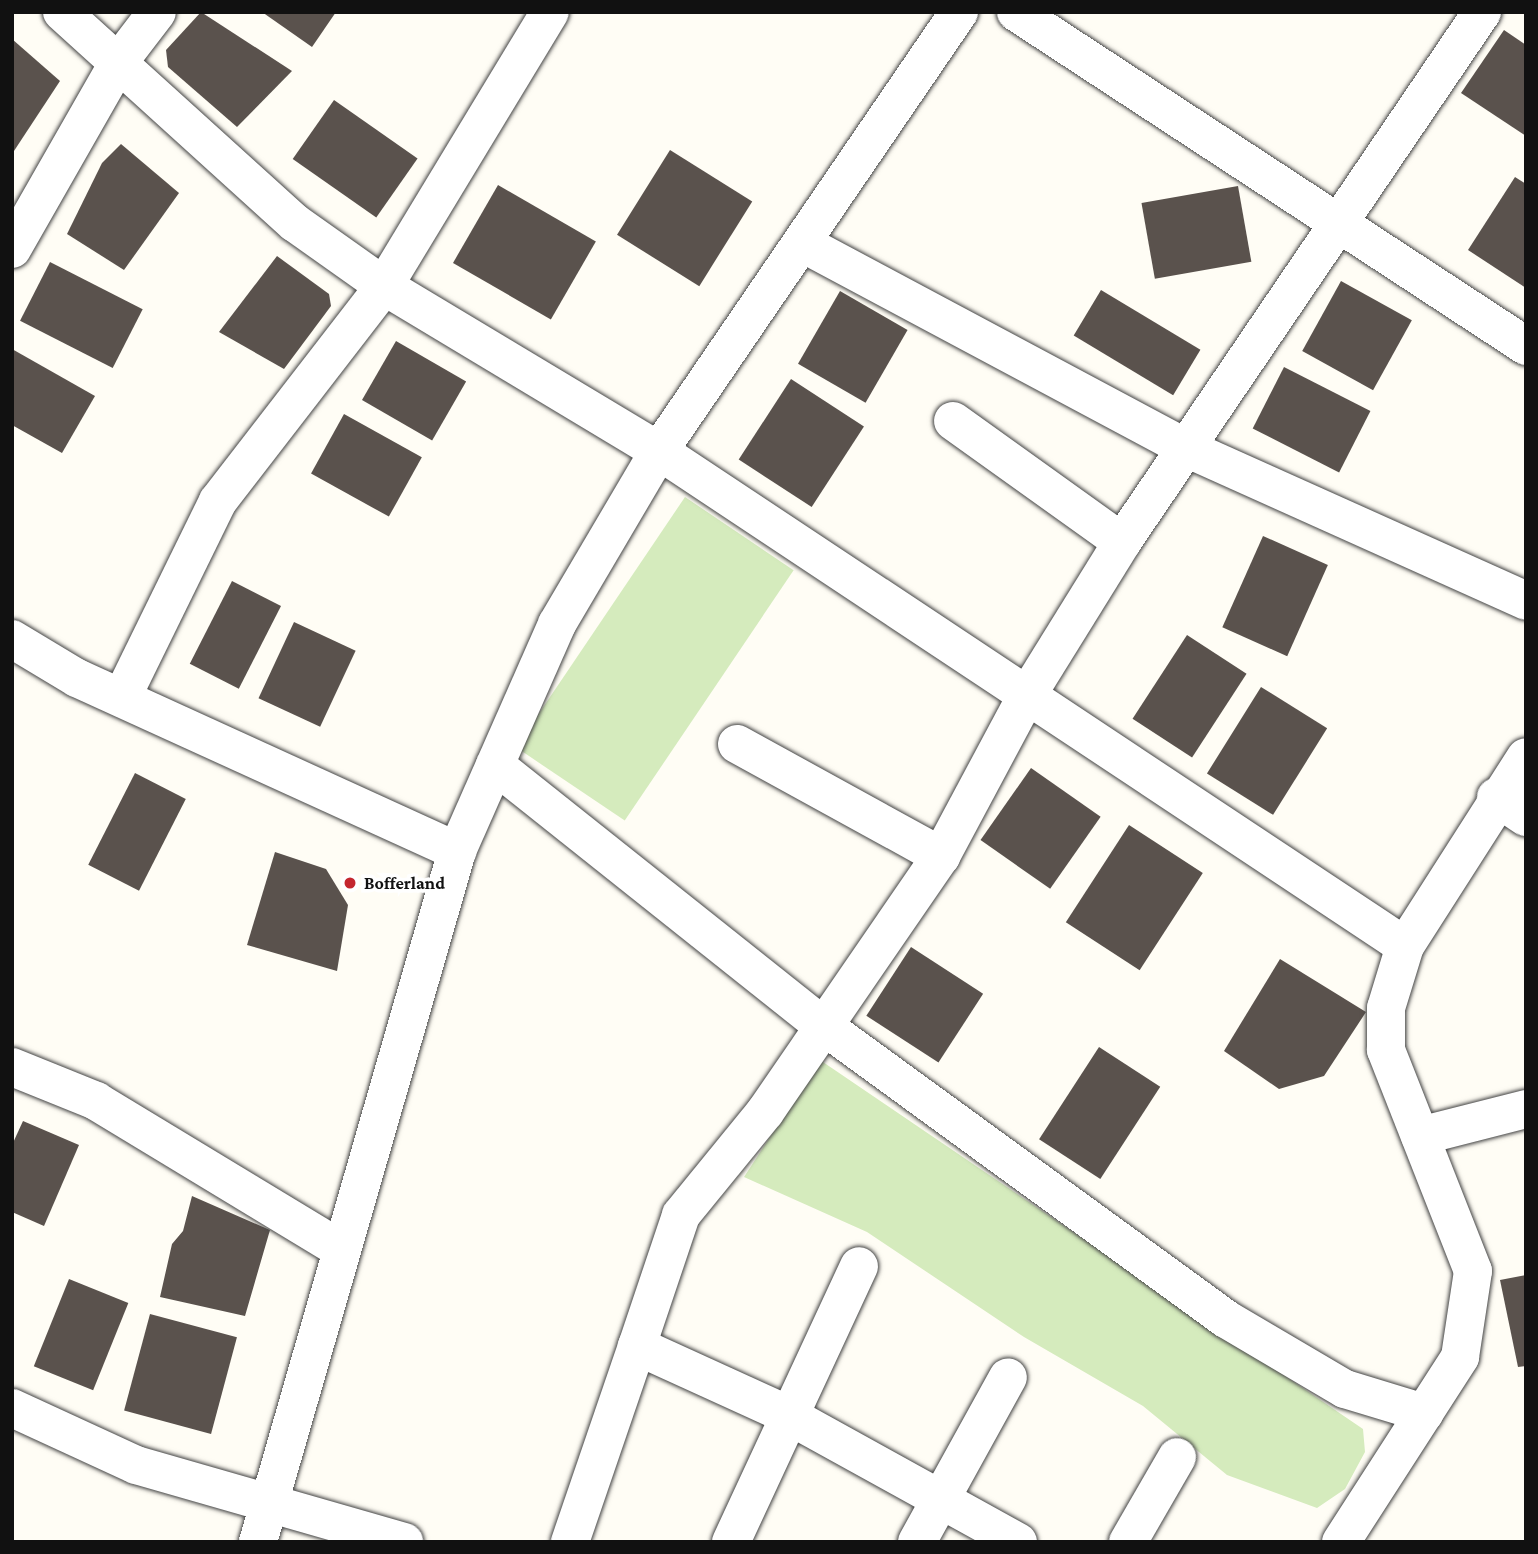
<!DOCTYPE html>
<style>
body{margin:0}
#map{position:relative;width:1538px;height:1554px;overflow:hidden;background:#fffdf5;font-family:"Crimson Pro",serif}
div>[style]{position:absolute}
.green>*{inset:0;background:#d5ebbd;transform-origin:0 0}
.building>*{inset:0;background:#5a524d;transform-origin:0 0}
.roads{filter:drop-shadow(0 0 2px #444) drop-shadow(0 0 2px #444)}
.minor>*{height:38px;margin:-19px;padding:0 19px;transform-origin:19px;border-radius:19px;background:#fff}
.dots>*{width:19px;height:19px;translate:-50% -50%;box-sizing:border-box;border:4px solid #fff;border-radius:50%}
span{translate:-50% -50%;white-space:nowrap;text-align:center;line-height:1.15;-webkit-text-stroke:7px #fff;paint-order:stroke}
.poi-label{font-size:18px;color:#111;font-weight:700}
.left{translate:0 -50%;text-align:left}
.frame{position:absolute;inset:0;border:14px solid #111;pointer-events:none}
</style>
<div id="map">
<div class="green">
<i style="left:685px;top:497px;width:131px;height:302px;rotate:34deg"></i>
<i style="clip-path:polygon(820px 1060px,1363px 1429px,1365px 1452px,1345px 1489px,1317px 1508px,1227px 1475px,1143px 1406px,1024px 1337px,867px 1232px,744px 1177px)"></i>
</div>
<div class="building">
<i style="clip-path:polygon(201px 12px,292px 71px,237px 127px,168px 67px,166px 50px)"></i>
<i style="clip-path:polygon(262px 12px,336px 12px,312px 47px)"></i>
<i style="clip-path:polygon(1504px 30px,1526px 45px,1526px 136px,1461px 93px)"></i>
<i style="clip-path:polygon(12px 39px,60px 81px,12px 154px)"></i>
<i style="left:334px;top:100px;width:102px;height:72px;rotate:35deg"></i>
<i style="clip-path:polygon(121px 144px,179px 193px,124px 270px,67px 234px,102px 163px)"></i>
<i style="left:670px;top:150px;width:97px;height:100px;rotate:32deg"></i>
<i style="clip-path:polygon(1515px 177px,1526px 184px,1526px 288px,1468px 250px)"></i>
<i style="left:498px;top:185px;width:113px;height:90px;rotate:30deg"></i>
<i style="left:1238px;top:186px;width:77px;height:98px;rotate:80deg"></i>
<i style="clip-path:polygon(277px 256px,329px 294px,331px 306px,284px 369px,219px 332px)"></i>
<i style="left:50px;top:262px;width:104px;height:66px;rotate:27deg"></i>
<i style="left:1341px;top:281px;width:81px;height:80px;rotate:29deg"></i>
<i style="left:1101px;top:290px;width:116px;height:53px;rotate:31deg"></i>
<i style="left:840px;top:291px;width:78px;height:84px;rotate:30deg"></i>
<i style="left:396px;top:341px;width:81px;height:68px;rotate:30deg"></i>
<i style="clip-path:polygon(12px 349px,95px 396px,62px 453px,12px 425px)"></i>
<i style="left:1284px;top:367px;width:97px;height:69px;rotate:27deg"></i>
<i style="left:791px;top:379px;width:87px;height:96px;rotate:33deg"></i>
<i style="left:344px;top:414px;width:89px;height:68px;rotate:29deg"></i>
<i style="left:1263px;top:536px;width:71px;height:100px;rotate:24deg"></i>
<i style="left:232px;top:581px;width:55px;height:93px;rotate:27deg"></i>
<i style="left:294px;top:622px;width:68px;height:84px;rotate:25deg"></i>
<i style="left:1187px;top:635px;width:71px;height:100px;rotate:33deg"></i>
<i style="left:1261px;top:687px;width:78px;height:102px;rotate:32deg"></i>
<i style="left:1031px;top:768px;width:85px;height:88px;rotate:35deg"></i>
<i style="left:135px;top:773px;width:57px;height:103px;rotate:27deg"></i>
<i style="left:1129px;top:825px;width:88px;height:116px;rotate:33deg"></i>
<i style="clip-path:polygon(275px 852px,326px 869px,348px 905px,337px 971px,247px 945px)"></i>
<i style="left:911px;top:947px;width:86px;height:82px;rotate:33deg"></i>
<i style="clip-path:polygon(1280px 959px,1366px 1012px,1324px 1076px,1279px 1089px,1224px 1051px)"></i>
<i style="left:1099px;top:1047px;width:73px;height:110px;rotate:33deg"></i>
<i style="clip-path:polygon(23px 1121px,79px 1145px,44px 1226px,12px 1212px,12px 1145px)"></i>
<i style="clip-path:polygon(192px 1196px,270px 1230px,245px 1316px,160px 1297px,172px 1244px,183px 1231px)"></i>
<i style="clip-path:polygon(1526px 1275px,1526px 1366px,1518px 1367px,1500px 1280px)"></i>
<i style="left:69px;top:1279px;width:64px;height:94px;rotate:22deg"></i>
<i style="left:150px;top:1314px;width:90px;height:100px;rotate:15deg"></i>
</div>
<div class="roads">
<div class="minor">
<i style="left:62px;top:12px;width:314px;rotate:42.2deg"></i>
<i style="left:295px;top:223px;width:109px;rotate:35.3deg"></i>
<i style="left:384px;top:286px;width:321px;rotate:31deg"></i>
<i style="left:659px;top:451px;width:895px;rotate:33.57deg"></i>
<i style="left:1016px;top:12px;width:610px;rotate:33.22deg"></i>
<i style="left:804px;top:244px;width:433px;rotate:28.1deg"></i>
<i style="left:1186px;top:448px;width:373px;rotate:24.2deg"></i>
<i style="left:12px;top:249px;width:214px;rotate:-60.3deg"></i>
<i style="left:118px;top:63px;width:64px;rotate:-52.6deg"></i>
<i style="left:953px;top:421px;width:208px;rotate:35.6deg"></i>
<i style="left:12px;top:639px;width:76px;rotate:31deg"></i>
<i style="left:77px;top:678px;width:418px;rotate:24.5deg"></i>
<i style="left:122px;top:697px;width:218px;rotate:-63.9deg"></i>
<i style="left:218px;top:501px;width:272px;rotate:-52.3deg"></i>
<i style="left:384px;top:286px;width:320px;rotate:-58.8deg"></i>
<i style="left:737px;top:744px;width:233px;rotate:28.8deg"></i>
<i style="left:495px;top:765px;width:416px;rotate:38.5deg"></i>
<i style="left:821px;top:1024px;width:501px;rotate:36.07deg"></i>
<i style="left:1226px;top:1319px;width:138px;rotate:30.5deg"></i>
<i style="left:1345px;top:1389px;width:83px;rotate:16.9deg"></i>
<i style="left:1496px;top:797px;width:36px;rotate:34deg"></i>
<i style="left:12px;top:1067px;width:91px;rotate:22deg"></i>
<i style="left:96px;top:1101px;width:284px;rotate:31.2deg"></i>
<i style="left:1420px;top:1136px;width:109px;rotate:-14.3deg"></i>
<i style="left:637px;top:1346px;width:138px;rotate:-71.4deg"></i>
<i style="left:681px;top:1215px;width:133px;rotate:-50.8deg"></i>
<i style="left:765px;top:1112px;width:311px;rotate:-55.5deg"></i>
<i style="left:941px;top:856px;width:180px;rotate:-61.9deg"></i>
<i style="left:1026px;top:697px;width:182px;rotate:-58.2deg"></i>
<i style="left:1122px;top:542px;width:641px;rotate:-55.81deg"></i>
<i style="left:12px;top:1408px;width:136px;rotate:24.7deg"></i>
<i style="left:136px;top:1465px;width:279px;rotate:16deg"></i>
<i style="left:258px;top:1542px;width:719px;rotate:-73.93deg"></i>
<i style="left:457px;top:851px;width:248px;rotate:-66.2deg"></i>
<i style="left:557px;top:624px;width:201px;rotate:-59.5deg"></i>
<i style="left:659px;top:451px;width:532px;rotate:-55.65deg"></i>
<i style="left:570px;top:1542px;width:207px;rotate:-71.1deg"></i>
<i style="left:637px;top:1346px;width:164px;rotate:24.5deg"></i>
<i style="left:786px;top:1414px;width:265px;rotate:28.9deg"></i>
<i style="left:731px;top:1542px;width:304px;rotate:-65.1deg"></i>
<i style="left:917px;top:1542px;width:188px;rotate:-61.1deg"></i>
<i style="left:1128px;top:1542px;width:98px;rotate:-60deg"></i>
<i style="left:1341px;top:1542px;width:220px;rotate:-57.2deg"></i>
<i style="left:1460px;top:1357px;width:87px;rotate:-81.4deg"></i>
<i style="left:1473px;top:1271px;width:238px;rotate:-111.5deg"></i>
<i style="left:1386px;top:1050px;width:42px;rotate:-90deg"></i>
<i style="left:1386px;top:1008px;width:65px;rotate:-73deg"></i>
<i style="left:1405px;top:946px;width:224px;rotate:-57.4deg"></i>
</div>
</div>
<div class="dots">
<i style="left:350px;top:883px;background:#c4262e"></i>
</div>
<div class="poi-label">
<span class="left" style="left:364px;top:883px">Bofferland</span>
</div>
<div class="frame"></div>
</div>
